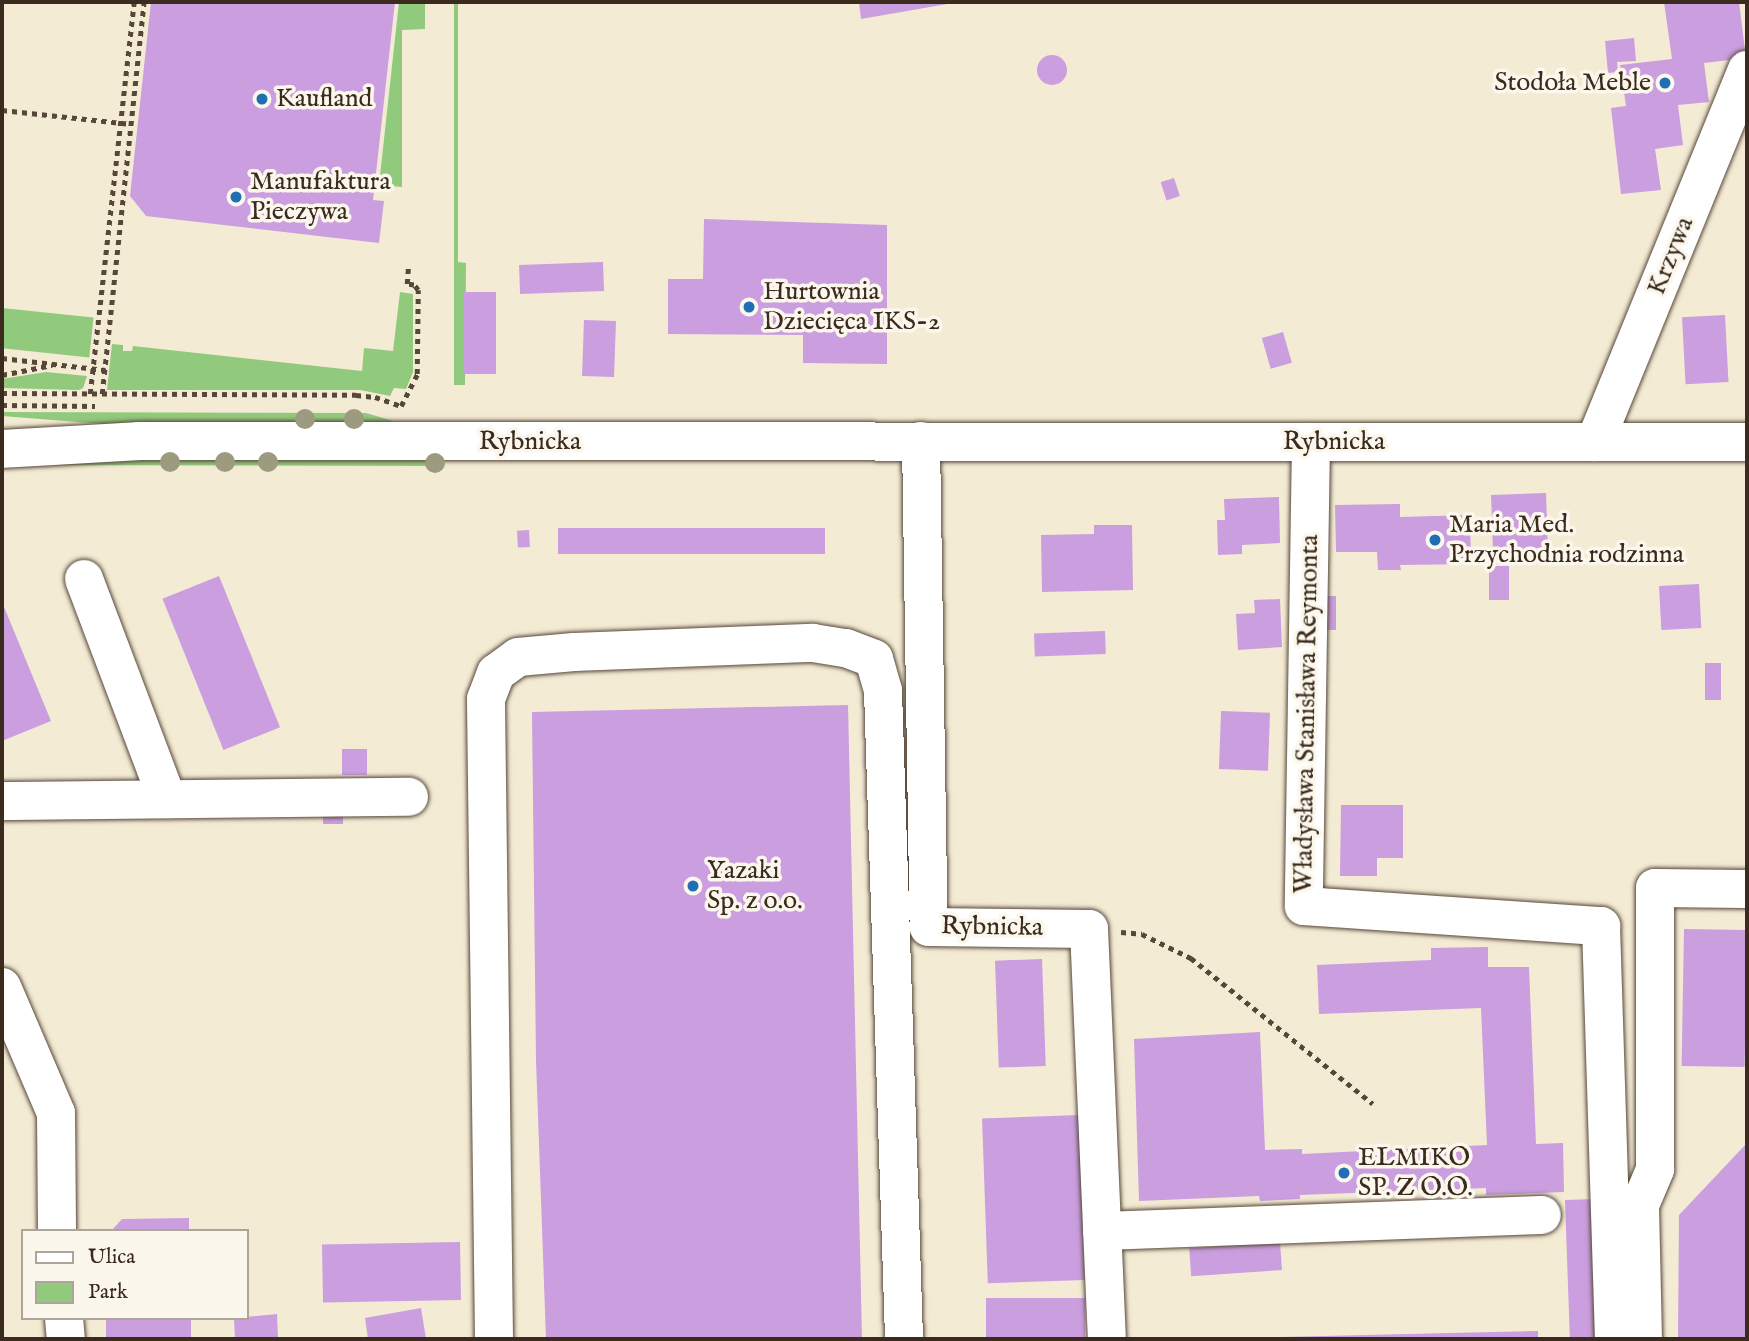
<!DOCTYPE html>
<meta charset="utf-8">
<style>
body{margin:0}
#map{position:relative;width:1749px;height:1341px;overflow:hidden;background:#f3ebd4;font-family:"IM FELL English",serif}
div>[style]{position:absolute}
.green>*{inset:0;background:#92ca7d;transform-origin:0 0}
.building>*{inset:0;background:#ca9edf;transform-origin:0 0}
.round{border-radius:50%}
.path>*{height:4.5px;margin-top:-2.25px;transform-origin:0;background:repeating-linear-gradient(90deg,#574739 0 5px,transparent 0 10px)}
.roads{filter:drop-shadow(0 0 2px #574739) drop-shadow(0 0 2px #574739)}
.minor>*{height:38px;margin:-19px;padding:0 19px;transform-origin:19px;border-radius:19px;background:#fff}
.trees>*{width:20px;height:20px;margin:-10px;border-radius:50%;background:#9c9b7f}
.dots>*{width:19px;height:19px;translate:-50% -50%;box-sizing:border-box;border:4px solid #fbf7ec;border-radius:50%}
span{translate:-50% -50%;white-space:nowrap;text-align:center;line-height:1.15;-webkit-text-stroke:7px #fbf7ec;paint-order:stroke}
.poi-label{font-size:26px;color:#3b2a1e}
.right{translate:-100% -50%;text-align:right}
.left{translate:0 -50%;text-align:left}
.street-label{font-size:26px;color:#3b2a1e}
.frame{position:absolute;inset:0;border:4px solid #3b2a1e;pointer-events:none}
.legend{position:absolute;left:21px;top:1229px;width:228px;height:91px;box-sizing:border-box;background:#fbf7ec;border:2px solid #aea59a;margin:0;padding:9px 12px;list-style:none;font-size:21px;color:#3b2a1e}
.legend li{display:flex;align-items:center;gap:14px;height:35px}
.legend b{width:35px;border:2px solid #aea59a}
</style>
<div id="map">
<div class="green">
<i style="clip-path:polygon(399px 2px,425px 2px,425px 29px,402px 30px,402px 187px,379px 185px)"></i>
<i style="clip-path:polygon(454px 2px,458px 2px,458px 262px,466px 263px,465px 385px,454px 385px)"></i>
<i style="clip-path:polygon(400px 292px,413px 294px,413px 372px,406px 389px,394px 388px,390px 396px,360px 390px,107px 390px,112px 344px,123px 345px,123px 351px,132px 351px,133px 346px,362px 371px,364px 348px,393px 351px)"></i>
<i style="left:2px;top:308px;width:92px;height:40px;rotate:6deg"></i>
<i style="clip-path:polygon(46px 372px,87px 376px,83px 388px,79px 390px,2px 388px,2px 379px)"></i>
<i style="clip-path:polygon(2px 412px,366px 413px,393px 421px,384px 424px,129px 426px,2px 416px)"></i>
<i style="clip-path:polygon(97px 457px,439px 458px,443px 466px,2px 465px)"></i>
</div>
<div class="building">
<i style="clip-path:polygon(151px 2px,395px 2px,373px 200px,384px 201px,379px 243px,146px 216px,130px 196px)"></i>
<i style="clip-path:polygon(859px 2px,953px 2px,953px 3px,861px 19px)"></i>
<i style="clip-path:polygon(1664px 2px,1739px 2px,1746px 58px,1704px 63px,1709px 102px,1678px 105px,1683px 145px,1655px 149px,1661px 190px,1621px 194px,1611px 108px,1626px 106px,1620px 65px,1672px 59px)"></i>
<i style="clip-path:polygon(1634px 38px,1636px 61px,1617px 62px,1618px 72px,1608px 73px,1605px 41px)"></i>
<i class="round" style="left:1037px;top:55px;width:30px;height:30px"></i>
<i style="left:1174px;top:178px;width:19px;height:14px;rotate:72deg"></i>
<i style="clip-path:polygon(704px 219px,887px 225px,887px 364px,803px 363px,803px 335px,668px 334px,668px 279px,703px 279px)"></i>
<i style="left:603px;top:262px;width:29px;height:84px;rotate:88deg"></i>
<i style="left:464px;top:292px;width:32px;height:82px"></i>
<i style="left:1725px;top:315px;width:67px;height:43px;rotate:87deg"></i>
<i style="left:584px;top:320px;width:32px;height:56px;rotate:2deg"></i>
<i style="left:1283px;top:332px;width:32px;height:22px;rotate:74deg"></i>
<i style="left:1546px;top:493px;width:55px;height:55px;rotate:88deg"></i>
<i style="clip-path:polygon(1279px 497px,1280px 543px,1242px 545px,1242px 554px,1218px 555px,1217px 520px,1225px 520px,1224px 499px)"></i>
<i style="clip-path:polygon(1400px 504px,1400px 517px,1470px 515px,1471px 564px,1400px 565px,1401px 570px,1378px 570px,1377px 552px,1336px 552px,1335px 505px)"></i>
<i style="clip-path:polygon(1094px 525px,1132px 525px,1133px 590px,1042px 592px,1041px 535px,1094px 534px)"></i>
<i style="left:825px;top:528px;width:26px;height:267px;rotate:90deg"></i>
<i style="left:529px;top:530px;width:17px;height:12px;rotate:87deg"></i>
<i style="left:1489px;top:566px;width:20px;height:34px"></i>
<i style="left:219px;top:576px;width:163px;height:61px;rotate:68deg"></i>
<i style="left:1699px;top:584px;width:44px;height:40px;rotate:87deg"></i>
<i style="left:1327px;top:596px;width:9px;height:34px"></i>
<i style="clip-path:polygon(1280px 599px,1282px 647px,1238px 650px,1236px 614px,1255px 613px,1254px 600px)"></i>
<i style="clip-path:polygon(2px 602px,51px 721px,2px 741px)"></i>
<i style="left:1105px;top:631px;width:23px;height:71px;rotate:88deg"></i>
<i style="left:1705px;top:663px;width:16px;height:37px"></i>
<i style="clip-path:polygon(848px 705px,862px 1339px,546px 1339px,536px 1060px,532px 712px)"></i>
<i style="left:1221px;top:711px;width:49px;height:58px;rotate:2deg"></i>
<i style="left:367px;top:749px;width:26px;height:25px;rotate:90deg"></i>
<i style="clip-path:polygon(1341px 805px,1403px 805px,1403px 858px,1377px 858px,1377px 876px,1340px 876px)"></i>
<i style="left:323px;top:810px;width:20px;height:14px"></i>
<i style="left:1684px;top:929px;width:63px;height:137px;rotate:1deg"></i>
<i style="clip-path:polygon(1488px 947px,1488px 967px,1529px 967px,1536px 1144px,1563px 1143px,1564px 1192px,1486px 1195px,1486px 1188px,1300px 1195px,1300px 1199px,1260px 1201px,1259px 1196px,1139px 1201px,1134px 1039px,1260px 1032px,1265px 1150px,1302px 1149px,1302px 1154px,1487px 1145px,1481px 1008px,1319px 1014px,1317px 965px,1431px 960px,1431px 948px)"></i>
<i style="left:1042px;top:959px;width:107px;height:47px;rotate:88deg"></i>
<i style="left:1079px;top:1115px;width:165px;height:97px;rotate:88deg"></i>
<i style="clip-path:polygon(1747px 1143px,1747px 1339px,1678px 1339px,1679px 1215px)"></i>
<i style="left:1595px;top:1199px;width:140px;height:30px;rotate:88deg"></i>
<i style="clip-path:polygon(189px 1218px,189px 1231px,111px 1231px,122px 1219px)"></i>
<i style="left:460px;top:1242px;width:58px;height:138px;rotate:89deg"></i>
<i style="left:1280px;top:1242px;width:28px;height:91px;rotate:86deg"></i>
<i style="left:1085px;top:1298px;width:41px;height:99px;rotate:90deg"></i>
<i style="clip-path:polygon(421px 1308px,426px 1339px,368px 1339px,365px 1318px)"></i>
<i style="clip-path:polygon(277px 1314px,278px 1339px,235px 1339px,234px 1318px)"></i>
<i style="left:106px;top:1318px;width:85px;height:21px"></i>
<i style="clip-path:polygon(1538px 1331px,1538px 1339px,1280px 1339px,1280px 1337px)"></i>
</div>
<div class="path">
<i style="left:2px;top:110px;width:130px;rotate:6.2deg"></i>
<i style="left:2px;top:358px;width:104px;rotate:6.6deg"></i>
<i style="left:2px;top:375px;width:51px;rotate:-11.3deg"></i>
<i style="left:2px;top:393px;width:354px;rotate:0.3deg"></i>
<i style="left:356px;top:395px;width:19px;rotate:6deg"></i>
<i style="left:375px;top:397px;width:28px;rotate:19deg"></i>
<i style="left:401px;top:406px;width:36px;rotate:-63deg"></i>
<i style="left:417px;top:374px;width:84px;rotate:-89.3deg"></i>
<i style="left:418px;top:290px;width:6px;rotate:-129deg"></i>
<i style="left:414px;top:285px;width:7px;rotate:-172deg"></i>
<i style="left:407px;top:284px;width:16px;rotate:-86deg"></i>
<i style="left:90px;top:394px;width:394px;rotate:-83.6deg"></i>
<i style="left:102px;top:394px;width:394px;rotate:-83.9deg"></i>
<i style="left:2px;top:405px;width:93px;rotate:0.6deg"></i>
<i style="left:1121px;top:932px;width:21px;rotate:5deg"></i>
<i style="left:1142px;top:934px;width:55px;rotate:26.1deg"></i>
<i style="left:1191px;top:958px;width:233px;rotate:38.7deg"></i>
</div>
<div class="roads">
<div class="minor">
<i style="left:921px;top:441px;width:486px;rotate:89.1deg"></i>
<i style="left:929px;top:927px;width:160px;rotate:0.7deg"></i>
<i style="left:1089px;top:929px;width:410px;rotate:87.5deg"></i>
<i style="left:1311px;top:442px;width:464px;rotate:90.9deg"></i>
<i style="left:1304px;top:906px;width:298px;rotate:3.9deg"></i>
<i style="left:1601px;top:926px;width:413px;rotate:88.2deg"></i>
<i style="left:1595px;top:442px;width:402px;rotate:-67.8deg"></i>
<i style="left:2px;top:449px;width:137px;rotate:-3.3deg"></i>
<i style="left:139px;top:441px;width:1608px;rotate:0.04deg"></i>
<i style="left:84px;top:579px;width:235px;rotate:69.3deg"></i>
<i style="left:2px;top:801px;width:407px;rotate:-0.6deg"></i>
<i style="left:2px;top:987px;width:137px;rotate:66.8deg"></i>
<i style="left:56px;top:1113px;width:118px;rotate:89.5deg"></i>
<i style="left:1102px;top:1231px;width:440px;rotate:-2.1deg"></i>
<i style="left:64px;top:1318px;width:21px;rotate:85deg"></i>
<i style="left:494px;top:1339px;width:640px;rotate:-90.72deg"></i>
<i style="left:486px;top:699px;width:28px;rotate:-69deg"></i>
<i style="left:496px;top:673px;width:27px;rotate:-36deg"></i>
<i style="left:518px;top:657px;width:56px;rotate:-5.1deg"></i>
<i style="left:574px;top:652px;width:239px;rotate:-2.2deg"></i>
<i style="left:813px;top:643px;width:33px;rotate:9deg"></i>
<i style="left:846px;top:648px;width:30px;rotate:21deg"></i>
<i style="left:874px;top:659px;width:33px;rotate:74deg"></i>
<i style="left:883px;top:691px;width:648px;rotate:88.14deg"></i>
<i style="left:1643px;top:1339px;width:134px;rotate:-91.3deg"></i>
<i style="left:1640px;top:1205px;width:39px;rotate:-67deg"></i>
<i style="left:1655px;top:1169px;width:281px;rotate:-90deg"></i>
<i style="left:1655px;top:888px;width:92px;rotate:0.6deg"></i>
</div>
</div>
<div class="trees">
<i style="left:305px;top:419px"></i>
<i style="left:354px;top:419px"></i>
<i style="left:170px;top:462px"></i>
<i style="left:225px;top:462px"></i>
<i style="left:268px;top:462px"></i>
<i style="left:435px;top:463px"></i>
</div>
<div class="dots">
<i style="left:1665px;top:83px;background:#1f6fb2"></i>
<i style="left:262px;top:99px;background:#1f6fb2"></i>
<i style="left:236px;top:197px;background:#1f6fb2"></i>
<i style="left:749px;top:307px;background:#1f6fb2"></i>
<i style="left:1435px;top:540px;background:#1f6fb2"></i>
<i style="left:693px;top:886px;background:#1f6fb2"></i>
<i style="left:1344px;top:1173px;background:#1f6fb2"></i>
</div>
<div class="poi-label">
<span class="right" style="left:1651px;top:83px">Stodoła Meble</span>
<span class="left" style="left:276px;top:99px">Kaufland</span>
<span class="left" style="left:250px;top:197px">Manufaktura<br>Pieczywa</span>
<span class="left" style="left:763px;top:307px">Hurtownia<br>Dziecięca IKS-2</span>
<span class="left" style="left:1449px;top:540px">Maria Med.<br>Przychodnia rodzinna</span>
<span class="left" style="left:707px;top:886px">Yazaki<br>Sp. z o.o.</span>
<span class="left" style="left:1358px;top:1173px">ELMIKO<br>SP. Z O.O.</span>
</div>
<div class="street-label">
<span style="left:1671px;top:256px;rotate:-68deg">Krzywa</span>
<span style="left:530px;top:442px">Rybnicka</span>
<span style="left:1334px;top:442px">Rybnicka</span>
<span style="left:1307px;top:714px;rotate:-89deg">Władysława Stanisława Reymonta</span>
<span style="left:992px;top:927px;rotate:1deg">Rybnicka</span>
</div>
<div class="frame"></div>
<ul class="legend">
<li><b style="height:9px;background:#fff"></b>Ulica</li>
<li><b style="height:19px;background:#92ca7d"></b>Park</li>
</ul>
</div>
